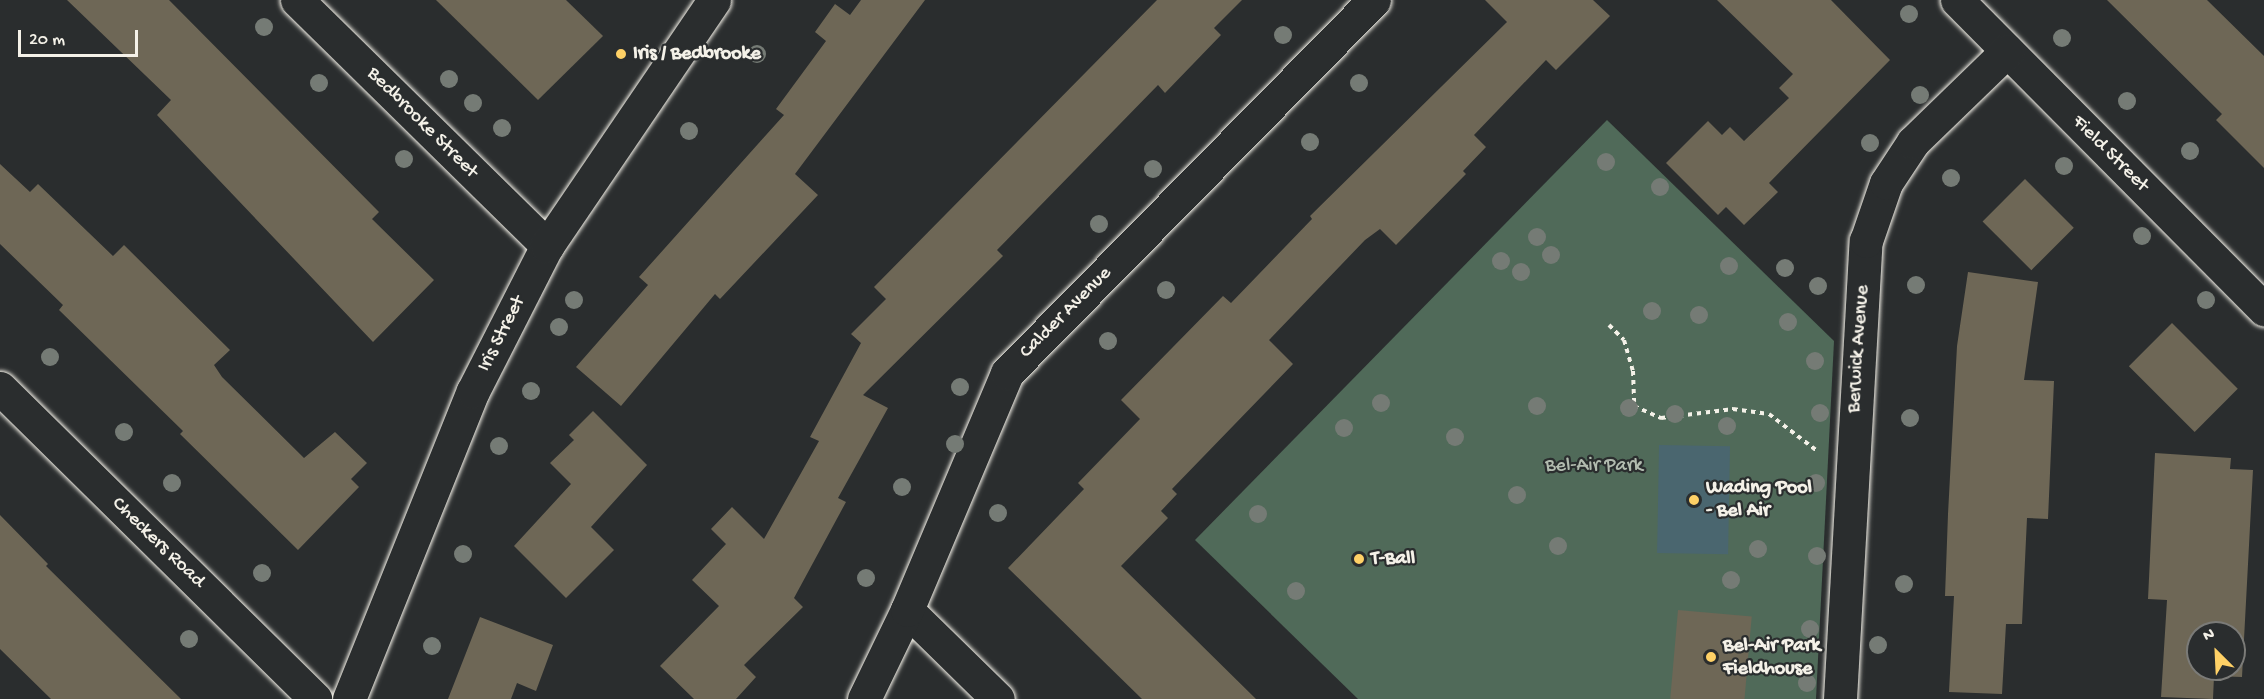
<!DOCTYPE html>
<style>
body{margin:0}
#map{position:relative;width:2264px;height:699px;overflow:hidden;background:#2a2d2e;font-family:"Gochi Hand",sans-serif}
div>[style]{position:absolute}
.green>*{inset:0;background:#506a59}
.water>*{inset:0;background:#4a666f;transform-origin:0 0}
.building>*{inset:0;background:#6e6756;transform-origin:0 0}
.path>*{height:4px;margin-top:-2px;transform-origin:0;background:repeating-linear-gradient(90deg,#f4f1e8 0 4.5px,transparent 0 9px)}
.roads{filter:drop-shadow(0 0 2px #f4f1e8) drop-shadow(0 0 2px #f4f1e8)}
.minor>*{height:33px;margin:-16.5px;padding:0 16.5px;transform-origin:16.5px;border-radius:16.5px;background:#2a2d2e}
.trees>*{width:18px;height:18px;margin:-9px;border-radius:50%;background:#757b75}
.dots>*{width:16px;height:16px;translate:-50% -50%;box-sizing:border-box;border:3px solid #2a2d2e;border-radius:50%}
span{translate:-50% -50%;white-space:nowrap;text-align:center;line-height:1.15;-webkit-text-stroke:4.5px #2a2d2e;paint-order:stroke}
.poi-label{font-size:20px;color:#f4f1e8;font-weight:700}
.left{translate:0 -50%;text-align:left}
.street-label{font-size:20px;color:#f4f1e8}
.park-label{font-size:20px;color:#b2bbaf}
.north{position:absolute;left:2186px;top:621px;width:60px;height:60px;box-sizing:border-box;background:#2a2d2e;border:2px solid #7b7b78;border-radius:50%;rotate:336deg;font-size:16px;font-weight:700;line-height:24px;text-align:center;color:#f4f1e8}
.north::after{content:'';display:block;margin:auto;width:21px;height:27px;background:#ffd166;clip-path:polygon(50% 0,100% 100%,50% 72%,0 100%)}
.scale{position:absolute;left:18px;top:30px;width:120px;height:27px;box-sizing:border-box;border:3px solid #f4f1e8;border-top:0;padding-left:8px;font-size:18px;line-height:21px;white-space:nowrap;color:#f4f1e8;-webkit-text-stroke:4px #2a2d2e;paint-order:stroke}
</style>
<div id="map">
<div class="green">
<i style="clip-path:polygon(1607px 120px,1834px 341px,1816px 699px,1358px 699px,1195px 540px)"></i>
</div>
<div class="water">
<i style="left:1659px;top:445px;width:71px;height:108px;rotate:1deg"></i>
</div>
<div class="building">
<i style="clip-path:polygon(67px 0,169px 0,379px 212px,372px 219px,434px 280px,373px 342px,157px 115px,171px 100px)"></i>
<i style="clip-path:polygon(436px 0,566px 0,603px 36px,538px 100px)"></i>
<i style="clip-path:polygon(861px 0,925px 0,795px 174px,818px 195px,720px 299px,715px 294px,621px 406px,576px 367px,648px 285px,639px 277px,784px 115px,776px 109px,826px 41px,815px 32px,835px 4px,850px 15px)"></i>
<i style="clip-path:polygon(1157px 0,1242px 0,1214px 28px,1221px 35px,1165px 93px,1158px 85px,997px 250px,1003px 256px,863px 395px,888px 408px,838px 498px,846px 502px,794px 598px,803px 607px,744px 665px,756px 677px,736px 699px,694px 699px,660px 666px,719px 606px,692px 580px,726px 544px,711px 529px,732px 507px,764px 539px,819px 441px,810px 437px,861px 343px,851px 334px,886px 299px,874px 287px)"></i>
<i style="clip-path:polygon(1485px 0,1593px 0,1610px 16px,1556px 70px,1546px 60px,1474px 135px,1486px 147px,1463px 171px,1466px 174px,1396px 245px,1380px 229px,1365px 240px,1269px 340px,1293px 364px,1172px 489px,1177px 494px,1161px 511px,1168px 518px,1121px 566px,1256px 699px,1142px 699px,1008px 568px,1084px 489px,1078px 483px,1140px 419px,1121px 400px,1223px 296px,1231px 303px,1312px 219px,1310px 216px,1507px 22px)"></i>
<i style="clip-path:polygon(1717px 0,1831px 0,1890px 60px,1769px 183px,1778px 192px,1744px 225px,1726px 207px,1718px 215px,1666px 163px,1708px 121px,1722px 135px,1730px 127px,1744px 141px,1789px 98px,1779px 88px,1793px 74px)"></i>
<i style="clip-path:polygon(2107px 0,2207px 0,2264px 56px,2264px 168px,2216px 120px,2222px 114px)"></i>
<i style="clip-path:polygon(0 164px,30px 192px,38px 184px,113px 256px,124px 245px,230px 350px,214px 365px,222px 377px,304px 458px,335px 432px,367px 463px,351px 479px,359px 487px,298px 550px,180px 434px,183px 431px,59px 310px,63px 305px,0 244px)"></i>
<i style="left:2025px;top:179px;width:69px;height:60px;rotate:45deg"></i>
<i style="clip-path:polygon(1968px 272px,2038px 282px,2024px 380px,2054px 381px,2048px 519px,2027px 518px,2022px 624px,2006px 624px,2002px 694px,1949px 692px,1954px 596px,1945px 596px,1948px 514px,1957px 346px)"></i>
<i style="left:2172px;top:323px;width:93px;height:61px;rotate:45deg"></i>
<i style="clip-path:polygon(593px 411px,647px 465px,591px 527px,614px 550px,566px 598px,514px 546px,571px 484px,550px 463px,574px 440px,569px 435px)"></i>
<i style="clip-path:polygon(evenodd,2155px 453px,2231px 458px,2230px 469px,2253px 470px,2242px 677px,2214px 676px,2213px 699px,2161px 697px,2167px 600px,2148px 599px,2155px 453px,2198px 633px,2234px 633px,2234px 669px,2198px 669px,2198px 633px)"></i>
<i style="clip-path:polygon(0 515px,48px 564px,46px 566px,181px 699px,51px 699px,0 649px)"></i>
<i style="left:1678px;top:610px;width:74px;height:89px;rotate:5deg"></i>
<i style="clip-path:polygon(480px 617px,553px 645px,536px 691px,517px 683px,511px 699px,448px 699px)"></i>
</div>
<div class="path">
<i style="left:1609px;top:325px;width:21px;rotate:45deg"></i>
<i style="left:1624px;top:340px;width:32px;rotate:74deg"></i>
<i style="left:1633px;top:371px;width:35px;rotate:88deg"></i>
<i style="left:1634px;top:406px;width:30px;rotate:24deg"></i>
<i style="left:1661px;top:418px;width:73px;rotate:-7.1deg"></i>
<i style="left:1733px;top:409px;width:36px;rotate:8deg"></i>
<i style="left:1769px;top:414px;width:59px;rotate:37.5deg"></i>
</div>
<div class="roads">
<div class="minor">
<i style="left:297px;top:0;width:351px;rotate:44.5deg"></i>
<i style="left:1957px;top:0;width:436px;rotate:45.2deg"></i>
<i style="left:0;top:388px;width:443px;rotate:44.6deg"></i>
<i style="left:907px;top:610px;width:127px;rotate:44.4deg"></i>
<i style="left:349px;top:699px;width:332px;rotate:-68.1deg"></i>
<i style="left:473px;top:391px;width:163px;rotate:-63deg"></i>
<i style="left:547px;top:246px;width:297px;rotate:-55.8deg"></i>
<i style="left:864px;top:699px;width:99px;rotate:-64.2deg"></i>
<i style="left:907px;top:610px;width:257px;rotate:-67.1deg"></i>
<i style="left:1007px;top:373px;width:523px;rotate:-45.46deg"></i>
<i style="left:1840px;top:699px;width:459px;rotate:-86.8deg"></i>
<i style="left:1866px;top:241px;width:61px;rotate:-71deg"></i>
<i style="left:1886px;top:183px;width:49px;rotate:-56.6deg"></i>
<i style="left:1913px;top:142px;width:131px;rotate:-44.1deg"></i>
</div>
</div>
<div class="trees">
<i style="left:1909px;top:14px"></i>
<i style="left:264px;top:27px"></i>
<i style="left:1283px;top:35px"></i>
<i style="left:2062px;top:38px"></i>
<i style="left:757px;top:54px"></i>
<i style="left:449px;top:79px"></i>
<i style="left:319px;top:83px"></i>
<i style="left:1359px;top:83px"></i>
<i style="left:1920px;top:95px"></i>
<i style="left:2127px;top:101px"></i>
<i style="left:473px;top:103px"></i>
<i style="left:502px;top:128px"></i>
<i style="left:689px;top:131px"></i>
<i style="left:1310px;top:142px"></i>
<i style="left:1870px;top:143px"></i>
<i style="left:2190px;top:151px"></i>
<i style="left:404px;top:159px"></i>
<i style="left:1606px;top:162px"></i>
<i style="left:2064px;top:166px"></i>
<i style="left:1153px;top:169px"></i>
<i style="left:1951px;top:178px"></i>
<i style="left:1660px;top:187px"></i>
<i style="left:1099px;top:224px"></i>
<i style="left:2142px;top:236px"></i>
<i style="left:1537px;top:237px"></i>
<i style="left:1551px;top:255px"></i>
<i style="left:1501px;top:261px"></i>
<i style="left:1729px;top:266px"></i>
<i style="left:1785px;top:268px"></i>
<i style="left:1521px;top:272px"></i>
<i style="left:1916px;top:285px"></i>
<i style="left:1818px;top:286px"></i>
<i style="left:1166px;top:290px"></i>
<i style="left:574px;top:300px"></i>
<i style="left:2206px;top:300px"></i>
<i style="left:1652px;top:311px"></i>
<i style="left:1699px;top:315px"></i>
<i style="left:1788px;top:322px"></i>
<i style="left:559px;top:327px"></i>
<i style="left:1108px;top:341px"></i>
<i style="left:50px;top:357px"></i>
<i style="left:1815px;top:361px"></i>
<i style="left:960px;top:387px"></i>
<i style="left:531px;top:391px"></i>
<i style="left:1381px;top:403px"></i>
<i style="left:1537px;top:406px"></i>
<i style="left:1629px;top:408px"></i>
<i style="left:1820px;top:413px"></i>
<i style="left:1675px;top:414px"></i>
<i style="left:1910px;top:418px"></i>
<i style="left:1727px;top:426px"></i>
<i style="left:1344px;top:428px"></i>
<i style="left:124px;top:432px"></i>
<i style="left:1455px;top:437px"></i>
<i style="left:955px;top:444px"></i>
<i style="left:499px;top:446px"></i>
<i style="left:172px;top:483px"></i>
<i style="left:1816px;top:483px"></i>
<i style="left:902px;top:487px"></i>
<i style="left:1517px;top:495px"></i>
<i style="left:998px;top:513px"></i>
<i style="left:1258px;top:514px"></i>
<i style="left:1558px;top:546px"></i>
<i style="left:1758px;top:549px"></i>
<i style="left:463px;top:554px"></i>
<i style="left:1817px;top:556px"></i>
<i style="left:262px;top:573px"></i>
<i style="left:866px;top:578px"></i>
<i style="left:1731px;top:580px"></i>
<i style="left:1904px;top:584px"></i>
<i style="left:1296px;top:591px"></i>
<i style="left:1810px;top:629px"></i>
<i style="left:189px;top:639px"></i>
<i style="left:1878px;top:645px"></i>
<i style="left:432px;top:646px"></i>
<i style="left:1807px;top:683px"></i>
</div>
<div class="dots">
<i style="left:621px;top:54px;background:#ffd166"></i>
<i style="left:1694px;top:500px;background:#ffd166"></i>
<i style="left:1359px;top:559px;background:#ffd166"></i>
<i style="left:1711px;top:657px;background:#ffd166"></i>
</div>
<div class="poi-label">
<span class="left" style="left:633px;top:54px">Iris / Bedbrooke</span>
<span class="left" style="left:1706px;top:500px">Wading Pool<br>- Bel Air</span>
<span class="left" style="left:1371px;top:559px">T-Ball</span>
<span class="left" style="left:1723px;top:658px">Bel-Air Park<br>Fieldhouse</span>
</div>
<div class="street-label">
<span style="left:422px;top:123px;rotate:45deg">Bedbrooke Street</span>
<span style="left:2110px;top:154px;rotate:45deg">Field Street</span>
<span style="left:1066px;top:313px;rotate:-45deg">Calder Avenue</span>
<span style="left:502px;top:334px;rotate:-63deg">Iris Street</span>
<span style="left:1859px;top:349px;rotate:-86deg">Berwick Avenue</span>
<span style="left:158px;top:543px;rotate:44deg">Checkers Road</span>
</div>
<div class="park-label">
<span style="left:1594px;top:466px">Bel-Air Park</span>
</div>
<div class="north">N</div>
<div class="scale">20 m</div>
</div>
